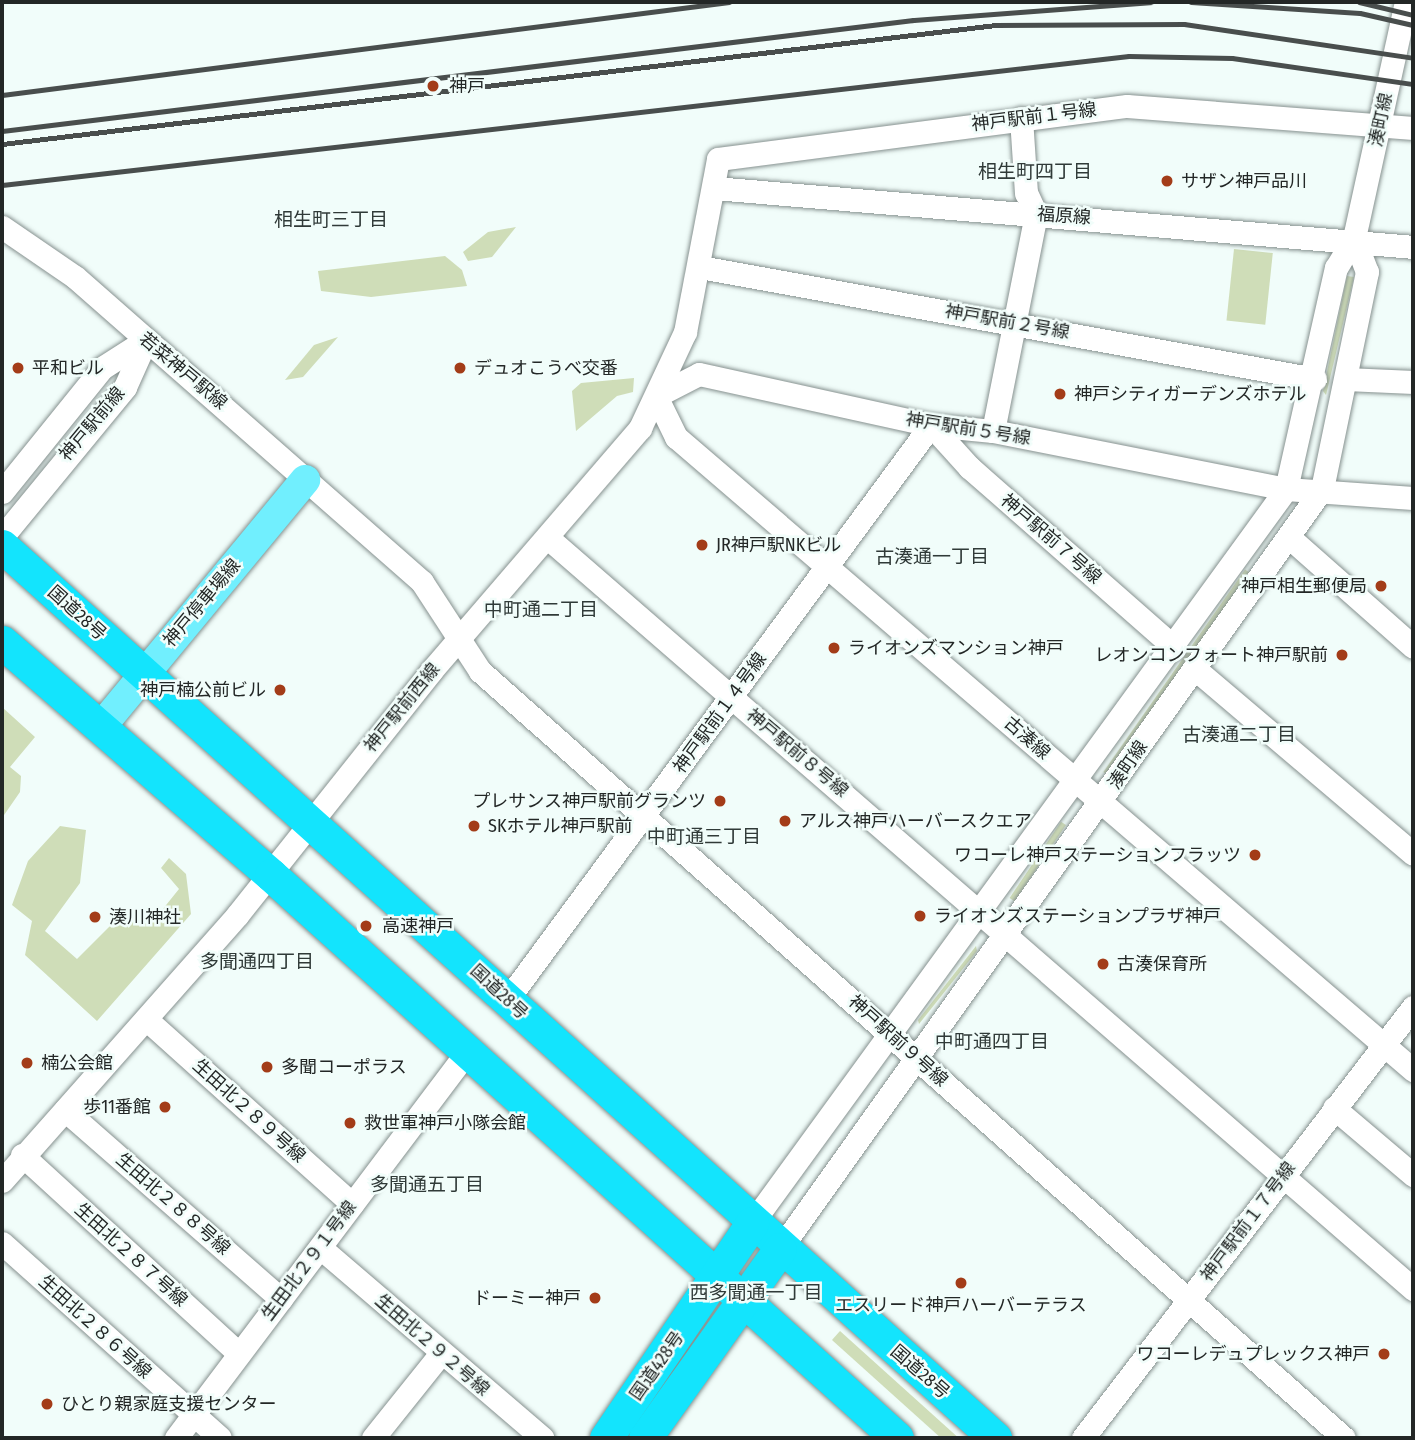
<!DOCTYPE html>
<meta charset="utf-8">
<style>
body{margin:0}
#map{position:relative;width:1415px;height:1440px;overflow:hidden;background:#f1fdfa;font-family:"Fira Sans Condensed","Noto Sans JP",sans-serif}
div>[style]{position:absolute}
.green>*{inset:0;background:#cfddb8;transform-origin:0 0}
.roads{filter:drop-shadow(0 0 2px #86918f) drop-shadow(0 0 2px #86918f)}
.minor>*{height:23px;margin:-11.5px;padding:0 11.5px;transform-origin:11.5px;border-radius:11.5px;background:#fff}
.major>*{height:30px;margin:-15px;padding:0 15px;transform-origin:15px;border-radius:15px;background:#71effe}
.highway>*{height:33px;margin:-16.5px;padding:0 16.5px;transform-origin:16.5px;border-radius:16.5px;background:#13e4fd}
.rail>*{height:5px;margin:-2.5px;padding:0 2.5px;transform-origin:2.5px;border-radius:2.5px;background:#494e4d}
.dots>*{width:19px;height:19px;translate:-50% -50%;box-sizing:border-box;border:4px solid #f1fdfa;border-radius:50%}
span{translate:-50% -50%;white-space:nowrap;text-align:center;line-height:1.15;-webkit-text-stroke:5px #f1fdfa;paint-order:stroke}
.poi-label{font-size:18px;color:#232726}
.left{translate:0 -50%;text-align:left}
.right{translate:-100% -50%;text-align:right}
.street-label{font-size:18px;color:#232726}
.neighbourhood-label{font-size:19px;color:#303a38}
.frame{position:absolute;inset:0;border:4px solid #232726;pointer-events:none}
</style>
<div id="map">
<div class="green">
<i style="clip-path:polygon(516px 227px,492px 257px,468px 261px,463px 252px,488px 232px)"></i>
<i style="left:1234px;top:249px;width:39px;height:72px;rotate:6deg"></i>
<i style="clip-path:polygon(445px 256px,462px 270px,467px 286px,371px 297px,321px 291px,318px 271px)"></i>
<i style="clip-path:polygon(1347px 276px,1354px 277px,1326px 395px,1323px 391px)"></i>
<i style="clip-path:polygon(338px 337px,303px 377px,285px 380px,314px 345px)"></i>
<i style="clip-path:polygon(634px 378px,633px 392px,617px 396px,576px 431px,572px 391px,581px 383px)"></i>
<i style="left:1250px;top:573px;width:247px;height:6px;rotate:125deg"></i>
<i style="clip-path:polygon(2px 707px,35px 737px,10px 767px,21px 776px,20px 792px,2px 818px)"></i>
<i style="left:1066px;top:825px;width:92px;height:6px;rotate:124deg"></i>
<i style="clip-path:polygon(60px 826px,86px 830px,80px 883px,45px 931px,77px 959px,123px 913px,150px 925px,179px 889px,161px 868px,169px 858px,186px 874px,191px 914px,97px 1021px,25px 955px,32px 921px,12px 905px,28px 861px)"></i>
<i style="clip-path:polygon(976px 946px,977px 951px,919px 1024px,918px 1020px)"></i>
<i style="left:840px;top:1331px;width:159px;height:12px;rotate:42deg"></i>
</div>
<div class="roads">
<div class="minor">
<i style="left:714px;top:188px;width:701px;rotate:4.82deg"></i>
<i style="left:2px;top:227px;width:88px;rotate:34.4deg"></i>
<i style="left:75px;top:277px;width:462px;rotate:41.3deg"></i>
<i style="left:422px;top:582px;width:106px;rotate:56.9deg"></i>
<i style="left:480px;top:671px;width:1155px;rotate:41.6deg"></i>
<i style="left:700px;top:267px;width:625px;rotate:10.32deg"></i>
<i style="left:1346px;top:379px;width:67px;rotate:2.6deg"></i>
<i style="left:656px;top:396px;width:46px;rotate:64deg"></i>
<i style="left:676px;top:437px;width:972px;rotate:40.66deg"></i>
<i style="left:656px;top:396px;width:48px;rotate:-27.1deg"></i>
<i style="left:699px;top:374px;width:238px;rotate:12.4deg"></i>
<i style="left:931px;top:425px;width:62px;rotate:5.5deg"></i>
<i style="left:993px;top:431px;width:299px;rotate:11.2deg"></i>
<i style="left:1286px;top:489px;width:127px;rotate:4.1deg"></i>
<i style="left:993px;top:431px;width:221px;rotate:-78.8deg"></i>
<i style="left:1036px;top:214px;width:23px;rotate:-115deg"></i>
<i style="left:1026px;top:193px;width:75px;rotate:-93.8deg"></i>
<i style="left:2px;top:492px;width:159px;rotate:-51.1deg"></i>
<i style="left:102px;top:368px;width:52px;rotate:-32.5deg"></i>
<i style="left:2px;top:537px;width:194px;rotate:-50.6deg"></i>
<i style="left:125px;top:387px;width:51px;rotate:-65.9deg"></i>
<i style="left:548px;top:538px;width:1146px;rotate:40.96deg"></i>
<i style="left:1290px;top:538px;width:164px;rotate:41.5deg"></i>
<i style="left:1194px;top:668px;width:287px;rotate:40.3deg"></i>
<i style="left:507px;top:1000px;width:714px;rotate:-53.6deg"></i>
<i style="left:931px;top:425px;width:57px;rotate:47.9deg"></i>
<i style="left:969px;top:467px;width:274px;rotate:41.3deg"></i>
<i style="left:146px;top:1019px;width:277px;rotate:41.9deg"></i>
<i style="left:1334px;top:1108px;width:104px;rotate:40.3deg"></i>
<i style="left:65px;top:1110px;width:287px;rotate:41.2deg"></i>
<i style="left:22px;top:1155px;width:294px;rotate:42.5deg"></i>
<i style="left:2px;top:1181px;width:356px;rotate:-48.5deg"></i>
<i style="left:238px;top:914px;width:310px;rotate:-51.5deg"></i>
<i style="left:431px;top:671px;width:321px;rotate:-49.3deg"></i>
<i style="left:640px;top:428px;width:106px;rotate:-64.9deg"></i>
<i style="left:685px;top:332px;width:176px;rotate:-79.2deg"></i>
<i style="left:718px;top:159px;width:412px;rotate:-7.4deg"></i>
<i style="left:1127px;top:106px;width:287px;rotate:4.4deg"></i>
<i style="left:752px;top:1223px;width:908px;rotate:-53.96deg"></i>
<i style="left:1286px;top:489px;width:227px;rotate:-77.3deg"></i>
<i style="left:1336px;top:268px;width:35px;rotate:-59deg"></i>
<i style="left:1354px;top:238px;width:242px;rotate:-77.6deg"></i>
<i style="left:2px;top:1243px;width:292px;rotate:41.8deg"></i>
<i style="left:780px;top:1249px;width:933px;rotate:-54.51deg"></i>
<i style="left:1322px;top:489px;width:222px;rotate:-78.3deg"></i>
<i style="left:1367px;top:272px;width:36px;rotate:-111deg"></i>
<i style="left:323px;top:1250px;width:289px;rotate:40.6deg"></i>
<i style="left:176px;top:1438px;width:485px;rotate:-53deg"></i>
<i style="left:373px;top:1438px;width:109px;rotate:-51.3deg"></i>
<i style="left:1083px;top:1438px;width:543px;rotate:-52.56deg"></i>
</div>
<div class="major">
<i style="left:100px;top:728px;width:322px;rotate:-50.4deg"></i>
</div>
<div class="highway">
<i style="left:2px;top:546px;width:1335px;rotate:41.93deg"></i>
<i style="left:2px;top:642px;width:356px;rotate:40.9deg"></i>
<i style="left:271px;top:875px;width:842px;rotate:41.97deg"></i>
<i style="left:606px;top:1438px;width:260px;rotate:-55.8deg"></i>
<i style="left:645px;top:1438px;width:232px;rotate:-54.5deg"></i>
</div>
</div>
<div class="rail">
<i style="left:1191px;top:2px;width:169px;rotate:3.7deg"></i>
<i style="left:1360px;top:13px;width:54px;rotate:12.8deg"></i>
<i style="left:1359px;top:2px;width:56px;rotate:13.5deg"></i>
<i style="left:2px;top:95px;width:733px;rotate:-7.29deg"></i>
<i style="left:2px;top:131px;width:918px;rotate:-6.95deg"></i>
<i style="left:913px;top:20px;width:238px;rotate:-4.3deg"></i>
<i style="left:2px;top:144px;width:1001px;rotate:-6.83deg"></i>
<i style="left:996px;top:25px;width:188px;rotate:-0.3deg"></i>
<i style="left:1184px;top:24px;width:232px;rotate:8.4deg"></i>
<i style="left:2px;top:185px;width:1134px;rotate:-6.53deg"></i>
<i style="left:1129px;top:56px;width:103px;rotate:1.1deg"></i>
<i style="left:1232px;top:58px;width:183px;rotate:8.2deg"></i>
</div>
<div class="dots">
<i style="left:433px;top:86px;background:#a33c18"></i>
<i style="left:1167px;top:181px;background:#a33c18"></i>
<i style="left:18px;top:368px;background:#a33c18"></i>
<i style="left:460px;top:368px;background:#a33c18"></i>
<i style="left:1060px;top:394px;background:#a33c18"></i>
<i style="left:702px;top:545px;background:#a33c18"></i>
<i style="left:1381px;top:586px;background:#a33c18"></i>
<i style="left:834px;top:648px;background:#a33c18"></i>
<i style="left:1342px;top:655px;background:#a33c18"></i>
<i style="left:280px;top:690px;background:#a33c18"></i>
<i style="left:720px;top:801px;background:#a33c18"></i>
<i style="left:785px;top:821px;background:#a33c18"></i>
<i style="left:474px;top:826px;background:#a33c18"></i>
<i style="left:1255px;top:855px;background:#a33c18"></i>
<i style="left:920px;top:916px;background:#a33c18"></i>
<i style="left:95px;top:917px;background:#a33c18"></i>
<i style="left:366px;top:926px;background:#a33c18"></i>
<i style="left:1103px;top:964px;background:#a33c18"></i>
<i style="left:27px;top:1063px;background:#a33c18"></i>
<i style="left:267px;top:1067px;background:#a33c18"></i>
<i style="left:165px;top:1107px;background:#a33c18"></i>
<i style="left:350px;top:1123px;background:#a33c18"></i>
<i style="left:961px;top:1283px;background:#a33c18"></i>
<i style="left:595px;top:1298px;background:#a33c18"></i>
<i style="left:1384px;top:1354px;background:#a33c18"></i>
<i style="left:47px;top:1404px;background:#a33c18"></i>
</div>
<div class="poi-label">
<span class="left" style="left:449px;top:86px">神戸</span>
<span class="left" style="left:1181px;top:181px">サザン神戸品川</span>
<span class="left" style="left:32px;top:368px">平和ビル</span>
<span class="left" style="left:474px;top:368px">デュオこうべ交番</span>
<span class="left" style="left:1074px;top:394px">神戸シティガーデンズホテル</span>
<span class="left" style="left:716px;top:545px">JR神戸駅NKビル</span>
<span class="right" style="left:1367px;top:586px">神戸相生郵便局</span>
<span class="left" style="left:848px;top:648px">ライオンズマンション神戸</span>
<span class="right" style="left:1328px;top:655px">レオンコンフォート神戸駅前</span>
<span class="right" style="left:266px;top:690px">神戸楠公前ビル</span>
<span class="right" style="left:706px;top:801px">プレサンス神戸駅前グランツ</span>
<span class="left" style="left:799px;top:821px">アルス神戸ハーバースクエア</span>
<span class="left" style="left:488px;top:826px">SKホテル神戸駅前</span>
<span class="right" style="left:1241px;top:855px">ワコーレ神戸ステーションフラッツ</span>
<span class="left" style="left:934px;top:916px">ライオンズステーションプラザ神戸</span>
<span class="left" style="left:109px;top:917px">湊川神社</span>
<span class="left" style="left:382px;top:926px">高速神戸</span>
<span class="left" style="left:1117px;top:964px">古湊保育所</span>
<span class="left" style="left:41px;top:1063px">楠公会館</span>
<span class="left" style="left:281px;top:1067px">多聞コーポラス</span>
<span class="right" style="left:151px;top:1107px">歩11番館</span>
<span class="left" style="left:364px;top:1123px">救世軍神戸小隊会館</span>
<span class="right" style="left:581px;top:1298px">ドーミー神戸</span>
<span style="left:961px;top:1305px">エスリード神戸ハーバーテラス</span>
<span class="right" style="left:1370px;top:1354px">ワコーレデュプレックス神戸</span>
<span class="left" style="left:61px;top:1404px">ひとり親家庭支援センター</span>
</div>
<div class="street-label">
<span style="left:1034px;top:117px;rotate:-7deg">神戸駅前１号線</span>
<span style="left:1381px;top:120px;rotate:-78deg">湊町線</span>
<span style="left:1064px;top:216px;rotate:4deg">福原線</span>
<span style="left:1007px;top:322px;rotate:10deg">神戸駅前２号線</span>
<span style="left:183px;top:371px;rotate:40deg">若菜神戸駅線</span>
<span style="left:92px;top:424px;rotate:-50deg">神戸駅前線</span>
<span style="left:968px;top:429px;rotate:9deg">神戸駅前５号線</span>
<span style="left:1051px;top:539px;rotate:41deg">神戸駅前７号線</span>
<span style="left:202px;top:603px;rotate:-50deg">神戸停車場線</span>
<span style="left:77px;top:613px;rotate:42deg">国道28号</span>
<span style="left:402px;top:708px;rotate:-51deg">神戸駅前西線</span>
<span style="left:720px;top:713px;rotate:-54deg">神戸駅前１４号線</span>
<span style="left:1027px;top:738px;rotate:41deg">古湊線</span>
<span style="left:797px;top:753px;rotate:40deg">神戸駅前８号線</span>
<span style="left:1128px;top:765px;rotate:-56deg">湊町線</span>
<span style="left:499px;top:992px;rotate:43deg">国道28号</span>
<span style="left:898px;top:1041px;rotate:42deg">神戸駅前９号線</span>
<span style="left:249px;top:1111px;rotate:42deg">生田北２８９号線</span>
<span style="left:173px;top:1204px;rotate:41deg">生田北２８８号線</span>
<span style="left:1248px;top:1222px;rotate:-53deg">神戸駅前１７号線</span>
<span style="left:131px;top:1255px;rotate:42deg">生田北２８７号線</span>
<span style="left:309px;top:1261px;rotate:-53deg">生田北２９１号線</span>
<span style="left:95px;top:1327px;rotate:42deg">生田北２８６号線</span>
<span style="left:432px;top:1345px;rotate:41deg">生田北２９２号線</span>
<span style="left:657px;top:1366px;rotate:-55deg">国道428号</span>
<span style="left:920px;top:1372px;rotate:41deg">国道28号</span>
</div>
<div class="neighbourhood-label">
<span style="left:1035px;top:172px">相生町四丁目</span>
<span style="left:331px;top:220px">相生町三丁目</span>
<span style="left:932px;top:557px">古湊通一丁目</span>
<span style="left:541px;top:610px">中町通二丁目</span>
<span style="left:1239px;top:735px">古湊通二丁目</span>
<span style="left:704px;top:837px">中町通三丁目</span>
<span style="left:257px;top:962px">多聞通四丁目</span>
<span style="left:992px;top:1042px">中町通四丁目</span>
<span style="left:427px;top:1185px">多聞通五丁目</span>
<span style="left:756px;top:1293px">西多聞通一丁目</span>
</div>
<div class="frame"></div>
</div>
